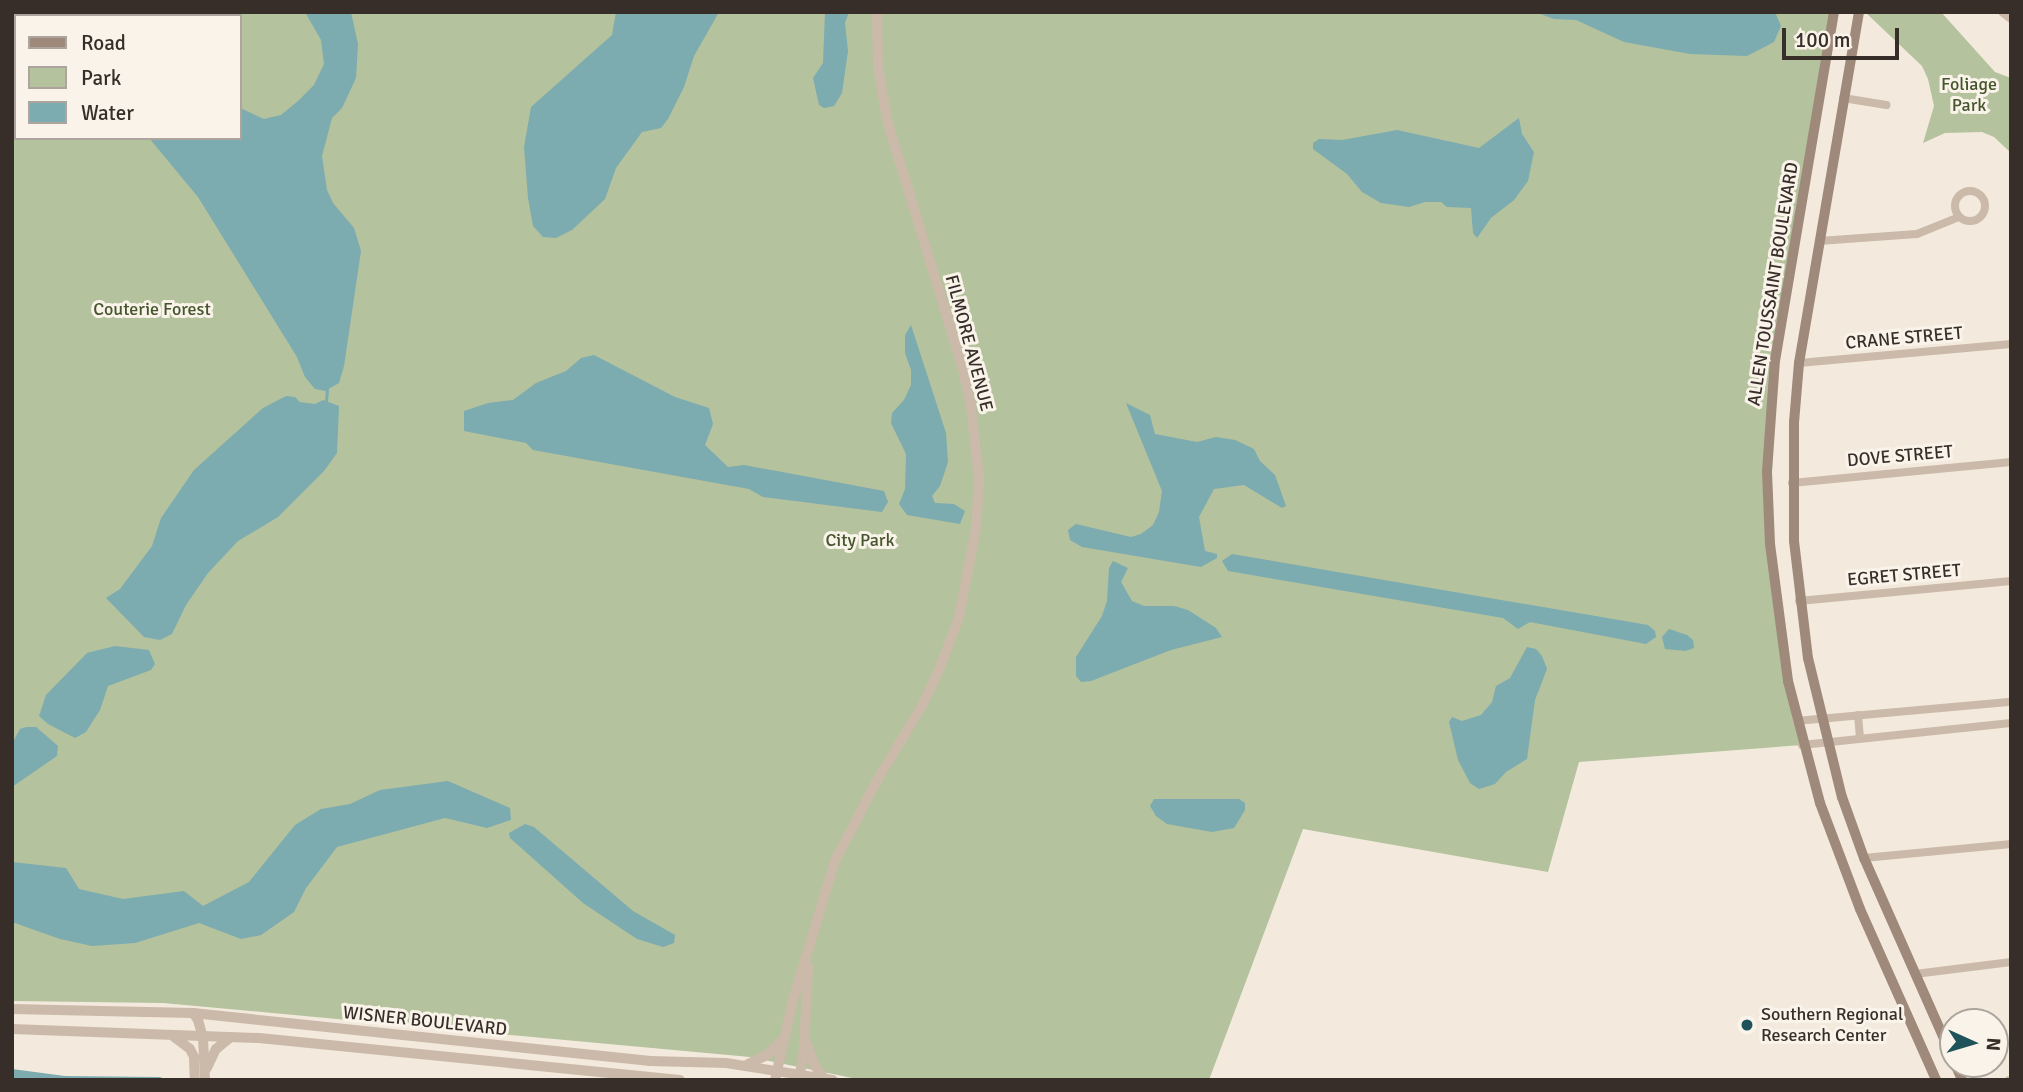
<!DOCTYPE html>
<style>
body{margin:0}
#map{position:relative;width:2023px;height:1092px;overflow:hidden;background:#f3eadd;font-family:Signika,sans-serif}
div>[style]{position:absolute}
.green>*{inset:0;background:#b4c29d}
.water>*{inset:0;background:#7cabb0}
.stream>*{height:2.5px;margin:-1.25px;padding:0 1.25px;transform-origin:1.25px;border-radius:1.25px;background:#7cabb0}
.minor>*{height:8px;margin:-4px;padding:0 4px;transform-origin:4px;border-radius:4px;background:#cbbaa9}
.minor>.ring{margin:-4px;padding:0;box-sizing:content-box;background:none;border:8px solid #cbbaa9;border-radius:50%}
.tertiary>*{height:10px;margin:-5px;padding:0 5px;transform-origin:5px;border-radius:5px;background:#cbbaa9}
.secondary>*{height:10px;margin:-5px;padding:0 5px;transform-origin:5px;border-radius:5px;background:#9f897a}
.dots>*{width:19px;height:19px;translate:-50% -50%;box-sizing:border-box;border:4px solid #faf3ea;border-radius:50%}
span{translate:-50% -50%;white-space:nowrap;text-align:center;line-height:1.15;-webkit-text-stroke:6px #faf3ea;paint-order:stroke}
.park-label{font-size:18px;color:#45562c}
.street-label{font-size:18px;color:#382e29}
.poi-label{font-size:18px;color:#382e29}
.left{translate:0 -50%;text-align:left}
.frame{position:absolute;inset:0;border:14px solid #382e29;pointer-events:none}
.legend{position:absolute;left:14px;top:14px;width:228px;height:126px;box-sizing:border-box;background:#faf3ea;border:2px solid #aca49d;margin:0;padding:9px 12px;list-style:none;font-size:21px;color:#382e29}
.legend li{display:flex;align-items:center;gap:14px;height:35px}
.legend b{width:35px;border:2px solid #aca49d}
.north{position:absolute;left:1939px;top:1008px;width:70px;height:70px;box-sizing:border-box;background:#faf3ea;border:2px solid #aca49d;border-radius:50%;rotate:94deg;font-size:19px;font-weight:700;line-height:28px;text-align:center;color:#382e29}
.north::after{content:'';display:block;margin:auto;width:24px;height:32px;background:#1e535a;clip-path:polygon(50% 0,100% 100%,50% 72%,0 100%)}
.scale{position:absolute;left:1782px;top:28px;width:117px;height:32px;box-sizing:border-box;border:4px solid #382e29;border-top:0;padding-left:9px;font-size:21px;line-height:24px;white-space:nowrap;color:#382e29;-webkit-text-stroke:5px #faf3ea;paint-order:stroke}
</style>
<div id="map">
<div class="green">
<i style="clip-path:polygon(evenodd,12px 12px,1834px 12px,1775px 360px,1770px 544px,1802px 745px,1579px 762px,1548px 872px,1303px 829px,1209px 1080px,862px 1080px,750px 1057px,163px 1003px,12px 1001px,12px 12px,16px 16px,240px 16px,240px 138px,16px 138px,16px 16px)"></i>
<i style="clip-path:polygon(1865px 12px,1941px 12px,1995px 72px,2011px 78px,2011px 153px,1994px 137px,1982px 132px,1945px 133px,1923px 143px,1934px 106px,1928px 79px,1922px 66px)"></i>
</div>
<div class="water">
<i style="clip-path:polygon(305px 12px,351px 12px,358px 44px,356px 78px,342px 108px,332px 118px,322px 156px,327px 190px,333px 203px,354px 228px,361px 251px,344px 366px,339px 383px,325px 391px,315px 389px,305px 377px,297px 357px,198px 197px,149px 138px,240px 138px,240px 108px,264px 119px,281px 115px,298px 101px,314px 85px,324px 64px,321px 40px)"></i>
<i style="clip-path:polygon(616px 12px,719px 12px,694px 56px,684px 87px,668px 119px,661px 128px,642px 132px,616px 168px,605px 199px,572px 230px,556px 238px,543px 237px,533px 226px,528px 198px,524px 147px,531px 107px,612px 35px)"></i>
<i style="clip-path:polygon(825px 12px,849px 12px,845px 23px,848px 51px,842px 93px,834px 106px,824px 108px,819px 105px,813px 78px,823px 63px)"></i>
<i style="clip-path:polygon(1535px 12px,1775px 12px,1781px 26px,1774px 42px,1747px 56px,1690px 54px,1624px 42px,1576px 20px,1554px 19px)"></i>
<i style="clip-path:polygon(1519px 118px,1522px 134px,1534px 152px,1528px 181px,1514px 200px,1491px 218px,1477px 238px,1473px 233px,1471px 208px,1447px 207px,1441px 202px,1425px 202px,1409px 207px,1381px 203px,1362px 192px,1347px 174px,1313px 149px,1313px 143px,1319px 139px,1342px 140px,1397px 130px,1479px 148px)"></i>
<i style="clip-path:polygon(911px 325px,946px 433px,948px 462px,940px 486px,932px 496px,935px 503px,954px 504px,965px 511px,960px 524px,907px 515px,899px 504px,905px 489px,906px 454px,891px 423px,892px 413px,904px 400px,911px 385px,911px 370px,905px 353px,905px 335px)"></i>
<i style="clip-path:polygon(594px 355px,675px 397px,709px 408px,713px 424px,705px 445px,728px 467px,744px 465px,884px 491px,888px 502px,882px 512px,763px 497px,749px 489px,533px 450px,526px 443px,464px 431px,464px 411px,488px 403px,513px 400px,536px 383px,566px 371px,581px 358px)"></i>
<i style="clip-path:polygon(286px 396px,295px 397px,300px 402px,315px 404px,323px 400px,339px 406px,337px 453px,324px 471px,278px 517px,238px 541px,208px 573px,186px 605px,172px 634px,160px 640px,144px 637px,106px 598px,120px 589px,152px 546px,161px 518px,194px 470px,263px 408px)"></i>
<i style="clip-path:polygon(1126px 403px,1150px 415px,1155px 434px,1197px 442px,1216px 437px,1235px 440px,1254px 449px,1260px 461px,1275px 475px,1286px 506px,1282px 508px,1244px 485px,1214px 489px,1199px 517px,1205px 551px,1217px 554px,1217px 558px,1201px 567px,1082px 547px,1070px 540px,1068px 530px,1076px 524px,1131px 537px,1141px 534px,1153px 525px,1159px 512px,1162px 491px)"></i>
<i style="clip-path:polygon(1232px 554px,1648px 625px,1655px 631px,1656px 637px,1646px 644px,1530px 622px,1518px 629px,1503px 618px,1228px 571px,1222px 561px)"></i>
<i style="clip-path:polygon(1113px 561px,1128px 568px,1121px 582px,1132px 601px,1144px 606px,1174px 606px,1188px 610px,1216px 628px,1222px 637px,1171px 650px,1091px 681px,1081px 682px,1076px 676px,1076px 657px,1102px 616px,1107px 601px,1109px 568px)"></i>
<i style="clip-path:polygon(1669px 629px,1687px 635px,1693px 640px,1694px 648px,1685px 651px,1665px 649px,1662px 637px)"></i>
<i style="clip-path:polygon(115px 646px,149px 650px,155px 664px,151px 670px,108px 686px,100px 710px,86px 732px,75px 738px,48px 724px,39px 716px,46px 695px,87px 653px)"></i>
<i style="clip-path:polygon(1527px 647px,1536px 649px,1542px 656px,1547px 669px,1535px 700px,1527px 759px,1506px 772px,1495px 784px,1479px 789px,1470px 783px,1458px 760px,1449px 722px,1452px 717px,1462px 721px,1481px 715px,1492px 702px,1496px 686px,1510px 678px)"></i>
<i style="clip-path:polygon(26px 727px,36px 727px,58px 746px,57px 756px,12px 787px,12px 744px,20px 729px)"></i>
<i style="clip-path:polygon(448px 781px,510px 808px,511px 820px,487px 828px,445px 818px,337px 847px,306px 888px,294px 912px,261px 935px,241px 939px,199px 923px,135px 943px,92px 946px,60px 939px,12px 922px,12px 862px,66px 868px,79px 889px,123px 899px,184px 891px,203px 906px,249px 882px,295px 825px,321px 809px,350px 804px,380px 790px)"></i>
<i style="clip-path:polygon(1154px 799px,1239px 799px,1245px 803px,1245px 810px,1234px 828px,1212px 832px,1167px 824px,1156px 816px,1150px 806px)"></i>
<i style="clip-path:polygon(525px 824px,534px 827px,633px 911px,675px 935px,674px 943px,663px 947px,637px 939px,583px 903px,510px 838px,509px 833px)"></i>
<i style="clip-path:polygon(12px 1069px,65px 1076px,160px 1077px,167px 1080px,12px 1080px)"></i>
</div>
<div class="stream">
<i style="left:326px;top:401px;width:11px;rotate:-85deg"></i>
</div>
<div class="minor">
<i style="left:2002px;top:12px;width:11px;rotate:38deg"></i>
<i style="left:1843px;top:98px;width:44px;rotate:9.2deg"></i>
<i class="ring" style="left:1955px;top:191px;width:22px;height:22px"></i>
<i style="left:1819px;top:241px;width:98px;rotate:-4.1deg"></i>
<i style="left:1917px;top:234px;width:45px;rotate:-22deg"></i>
<i style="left:1799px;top:363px;width:213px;rotate:-5.1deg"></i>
<i style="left:1792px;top:483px;width:220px;rotate:-5.5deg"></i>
<i style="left:1799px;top:601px;width:213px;rotate:-5.4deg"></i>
<i style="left:1858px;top:715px;width:22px;rotate:85deg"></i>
<i style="left:1796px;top:721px;width:216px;rotate:-5.1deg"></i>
<i style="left:1802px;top:745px;width:210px;rotate:-6deg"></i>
<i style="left:1864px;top:858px;width:148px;rotate:-5.4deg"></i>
<i style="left:1915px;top:974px;width:97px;rotate:-7.1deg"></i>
<i style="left:2009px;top:1080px;width:2px"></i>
</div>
<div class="tertiary">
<i style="left:12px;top:1009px;width:181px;rotate:1.3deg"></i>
<i style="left:193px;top:1013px;width:460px;rotate:6deg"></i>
<i style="left:650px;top:1061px;width:76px;rotate:1.5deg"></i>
<i style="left:726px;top:1063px;width:108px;rotate:9deg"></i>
<i style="left:193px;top:1013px;width:9px;rotate:54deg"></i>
<i style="left:198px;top:1020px;width:18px;rotate:74deg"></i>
<i style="left:203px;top:1037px;width:43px;rotate:87.3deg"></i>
<i style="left:12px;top:1029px;width:247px;rotate:2.1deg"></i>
<i style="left:259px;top:1038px;width:423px;rotate:5.7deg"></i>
<i style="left:173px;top:1036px;width:21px;rotate:37deg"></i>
<i style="left:190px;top:1049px;width:9px;rotate:63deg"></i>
<i style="left:194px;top:1057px;width:23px;rotate:88deg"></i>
<i style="left:807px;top:1044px;width:23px;rotate:70deg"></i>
<i style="left:815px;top:1066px;width:15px;rotate:53deg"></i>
<i style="left:748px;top:1064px;width:21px;rotate:-25deg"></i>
<i style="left:767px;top:1055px;width:20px;rotate:-45deg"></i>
<i style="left:207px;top:1068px;width:21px;rotate:-65deg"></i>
<i style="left:216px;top:1049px;width:19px;rotate:-39deg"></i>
<i style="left:799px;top:1079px;width:29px;rotate:-80deg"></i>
<i style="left:804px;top:1050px;width:84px;rotate:-87.3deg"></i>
<i style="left:775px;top:1080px;width:82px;rotate:-77.3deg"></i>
<i style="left:793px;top:1000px;width:145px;rotate:-73.2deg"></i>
<i style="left:835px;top:861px;width:87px;rotate:-62.5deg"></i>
<i style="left:875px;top:784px;width:93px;rotate:-59deg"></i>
<i style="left:923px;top:704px;width:38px;rotate:-65deg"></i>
<i style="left:939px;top:670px;width:57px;rotate:-69.3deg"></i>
<i style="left:959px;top:617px;width:90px;rotate:-79.1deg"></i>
<i style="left:976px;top:529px;width:51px;rotate:-86.6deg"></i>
<i style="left:979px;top:478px;width:71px;rotate:-96.4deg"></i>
<i style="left:971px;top:407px;width:39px;rotate:-102deg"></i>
<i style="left:963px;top:369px;width:256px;rotate:-107deg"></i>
<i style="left:888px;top:124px;width:58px;rotate:-100deg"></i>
<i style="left:878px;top:67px;width:55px;rotate:-91deg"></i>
</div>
<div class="secondary">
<i style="left:1834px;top:12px;width:353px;rotate:99.6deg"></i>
<i style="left:1775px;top:360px;width:112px;rotate:94.1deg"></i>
<i style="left:1767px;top:472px;width:72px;rotate:87.6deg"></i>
<i style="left:1770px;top:544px;width:138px;rotate:82.5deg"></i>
<i style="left:1788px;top:681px;width:126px;rotate:75.3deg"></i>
<i style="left:1820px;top:803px;width:113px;rotate:69.3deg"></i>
<i style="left:1860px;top:909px;width:187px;rotate:66deg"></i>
<i style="left:1859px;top:12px;width:356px;rotate:99.7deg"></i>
<i style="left:1799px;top:363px;width:59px;rotate:94.8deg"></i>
<i style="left:1794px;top:422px;width:119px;rotate:90deg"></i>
<i style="left:1794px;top:541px;width:118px;rotate:83.2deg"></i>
<i style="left:1808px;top:658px;width:143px;rotate:76.3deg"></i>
<i style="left:1842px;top:797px;width:65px;rotate:70.2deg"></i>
<i style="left:1864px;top:858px;width:220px;rotate:66.1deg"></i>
<i style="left:1955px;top:1064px;width:17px;rotate:66deg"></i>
</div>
<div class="dots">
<i style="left:1747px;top:1025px;background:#1e535a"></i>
</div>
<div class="park-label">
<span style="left:1969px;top:95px">Foliage<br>Park</span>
<span style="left:152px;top:309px">Couterie Forest</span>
<span style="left:860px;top:540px">City Park</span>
</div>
<div class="street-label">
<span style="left:1773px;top:284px;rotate:-81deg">ALLEN TOUSSAINT BOULEVARD</span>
<span style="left:1904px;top:338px;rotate:-5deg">CRANE STREET</span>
<span style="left:969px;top:343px;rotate:75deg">FILMORE AVENUE</span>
<span style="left:1900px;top:456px;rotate:-5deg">DOVE STREET</span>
<span style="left:1904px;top:575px;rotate:-5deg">EGRET STREET</span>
<span style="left:425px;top:1021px;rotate:6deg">WISNER BOULEVARD</span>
</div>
<div class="poi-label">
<span class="left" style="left:1761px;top:1025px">Southern Regional<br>Research Center</span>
</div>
<div class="frame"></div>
<ul class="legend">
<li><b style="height:9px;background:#9f897a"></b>Road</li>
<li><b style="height:19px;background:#b4c29d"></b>Park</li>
<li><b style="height:19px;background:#7cabb0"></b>Water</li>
</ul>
<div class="north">N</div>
<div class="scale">100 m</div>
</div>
